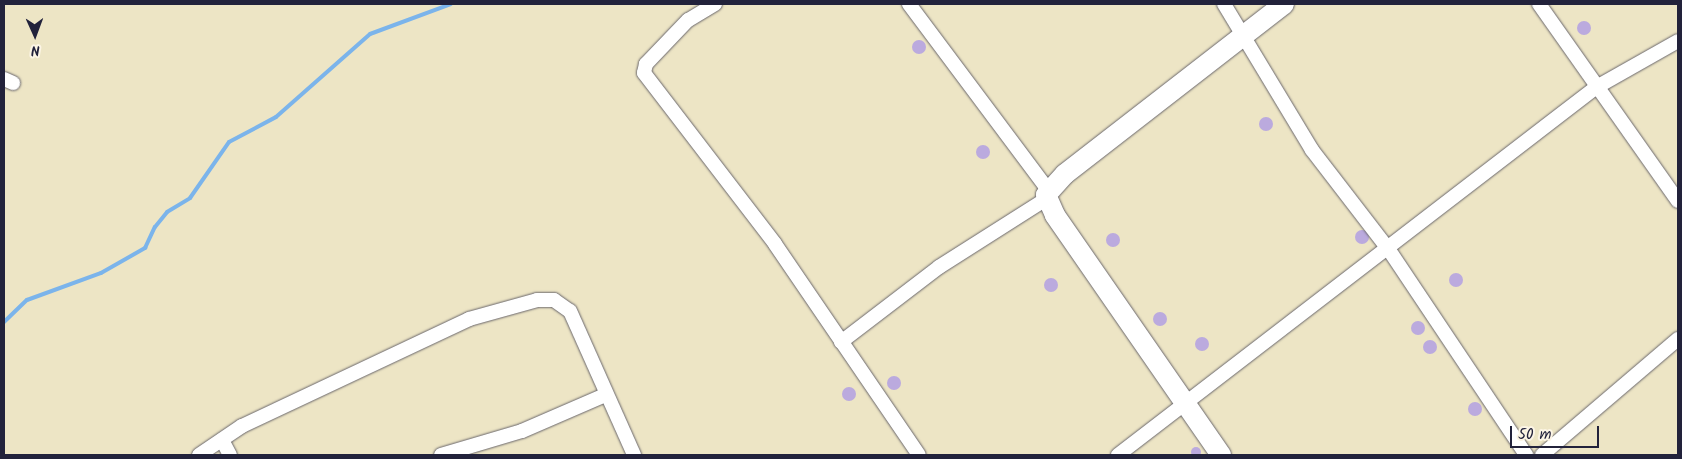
<!DOCTYPE html>
<style>
body{margin:0}
#map{position:relative;width:1682px;height:459px;overflow:hidden;background:#ede5c5;font-family:Kalam,sans-serif}
div>[style]{position:absolute}
.stream>*{height:4px;margin:-2px;padding:0 2px;transform-origin:2px;border-radius:2px;background:#7bb4eb}
.building>*{inset:0;background:#bbaade}
.round{border-radius:50%}
.roads{filter:drop-shadow(0 0 1px #69666b) drop-shadow(0 0 1px #69666b)}
.street>*{height:14px;margin:-7px;padding:0 7px;transform-origin:7px;border-radius:7px;background:#fff}
.secondary>*{height:20px;margin:-10px;padding:0 10px;transform-origin:10px;border-radius:10px;background:#fff}
span{translate:-50% -50%;white-space:nowrap;text-align:center;line-height:1.15;-webkit-text-stroke:4px #fcf5e5;paint-order:stroke}
.frame{position:absolute;inset:0;border:5px solid #22223b;pointer-events:none}
.north{position:absolute;left:10px;top:10px;width:50px;height:50px;-webkit-text-stroke:4px #fcf5e5;paint-order:stroke;rotate:178deg;font-size:14px;font-weight:700;line-height:20px;text-align:center;color:#22223b}
.north::after{content:'';display:block;margin:auto;width:18px;height:22px;background:#22223b;clip-path:polygon(50% 0,100% 100%,50% 72%,0 100%)}
.scale{position:absolute;left:1510px;top:426px;width:89px;height:22px;box-sizing:border-box;border:2px solid #22223b;border-top:0;padding-left:6px;font-size:15px;line-height:18px;white-space:nowrap;color:#22223b;-webkit-text-stroke:4px #fcf5e5;paint-order:stroke}
</style>
<div id="map">
<div class="stream">
<i style="left:4px;top:322px;width:32px;rotate:-44deg"></i>
<i style="left:27px;top:300px;width:79px;rotate:-20deg"></i>
<i style="left:101px;top:273px;width:51px;rotate:-29.6deg"></i>
<i style="left:145px;top:248px;width:23px;rotate:-65deg"></i>
<i style="left:155px;top:227px;width:19px;rotate:-51deg"></i>
<i style="left:167px;top:212px;width:27px;rotate:-31deg"></i>
<i style="left:190px;top:198px;width:68px;rotate:-55.1deg"></i>
<i style="left:229px;top:142px;width:53px;rotate:-28deg"></i>
<i style="left:276px;top:117px;width:125px;rotate:-41.4deg"></i>
<i style="left:370px;top:34px;width:86px;rotate:-20.3deg"></i>
</div>
<div class="building">
<i class="round" style="left:1577px;top:21px;width:14px;height:14px"></i>
<i class="round" style="left:912px;top:40px;width:14px;height:14px"></i>
<i class="round" style="left:1259px;top:117px;width:14px;height:14px"></i>
<i class="round" style="left:976px;top:145px;width:14px;height:14px"></i>
<i class="round" style="left:1355px;top:230px;width:14px;height:14px"></i>
<i class="round" style="left:1106px;top:233px;width:14px;height:14px"></i>
<i class="round" style="left:1449px;top:273px;width:14px;height:14px"></i>
<i class="round" style="left:1044px;top:278px;width:14px;height:14px"></i>
<i class="round" style="left:1153px;top:312px;width:14px;height:14px"></i>
<i class="round" style="left:1411px;top:321px;width:14px;height:14px"></i>
<i class="round" style="left:1195px;top:337px;width:14px;height:14px"></i>
<i class="round" style="left:1423px;top:340px;width:14px;height:14px"></i>
<i class="round" style="left:887px;top:376px;width:14px;height:14px"></i>
<i class="round" style="left:842px;top:387px;width:14px;height:14px"></i>
<i class="round" style="left:1468px;top:402px;width:14px;height:14px"></i>
<i class="round" style="left:1191px;top:447px;width:10px;height:10px"></i>
</div>
<div class="roads">
<div class="street">
<i style="left:715px;top:4px;width:31px;rotate:149deg"></i>
<i style="left:688px;top:20px;width:61px;rotate:133.7deg"></i>
<i style="left:646px;top:64px;width:9px;rotate:103deg"></i>
<i style="left:644px;top:73px;width:215px;rotate:52.5deg"></i>
<i style="left:775px;top:244px;width:255px;rotate:55.7deg"></i>
<i style="left:909px;top:4px;width:232px;rotate:53.2deg"></i>
<i style="left:1224px;top:4px;width:170px;rotate:58.9deg"></i>
<i style="left:1312px;top:150px;width:126px;rotate:52.4deg"></i>
<i style="left:1389px;top:250px;width:247px;rotate:56.2deg"></i>
<i style="left:1539px;top:4px;width:241px;rotate:54.8deg"></i>
<i style="left:4px;top:79px;width:10px;rotate:24deg"></i>
<i style="left:841px;top:342px;width:123px;rotate:-37.4deg"></i>
<i style="left:939px;top:267px;width:127px;rotate:-32.4deg"></i>
<i style="left:222px;top:440px;width:17px;rotate:62deg"></i>
<i style="left:199px;top:455px;width:52px;rotate:-34deg"></i>
<i style="left:242px;top:426px;width:251px;rotate:-25.2deg"></i>
<i style="left:469px;top:319px;width:71px;rotate:-15.6deg"></i>
<i style="left:537px;top:300px;width:17px"></i>
<i style="left:554px;top:300px;width:19px;rotate:35deg"></i>
<i style="left:570px;top:311px;width:158px;rotate:66deg"></i>
<i style="left:441px;top:455px;width:84px;rotate:-16.5deg"></i>
<i style="left:522px;top:431px;width:90px;rotate:-23.4deg"></i>
<i style="left:1118px;top:455px;width:602px;rotate:-37.57deg"></i>
<i style="left:1595px;top:88px;width:95px;rotate:-29.5deg"></i>
<i style="left:1542px;top:455px;width:179px;rotate:-40.5deg"></i>
</div>
<div class="secondary">
<i style="left:1221px;top:455px;width:292px;rotate:-124.7deg"></i>
<i style="left:1055px;top:215px;width:22px;rotate:-114deg"></i>
<i style="left:1046px;top:195px;width:28px;rotate:-48deg"></i>
<i style="left:1065px;top:174px;width:277px;rotate:-37.8deg"></i>
</div>
</div>
<div class="frame"></div>
<div class="north">N</div>
<div class="scale">50 m</div>
</div>
